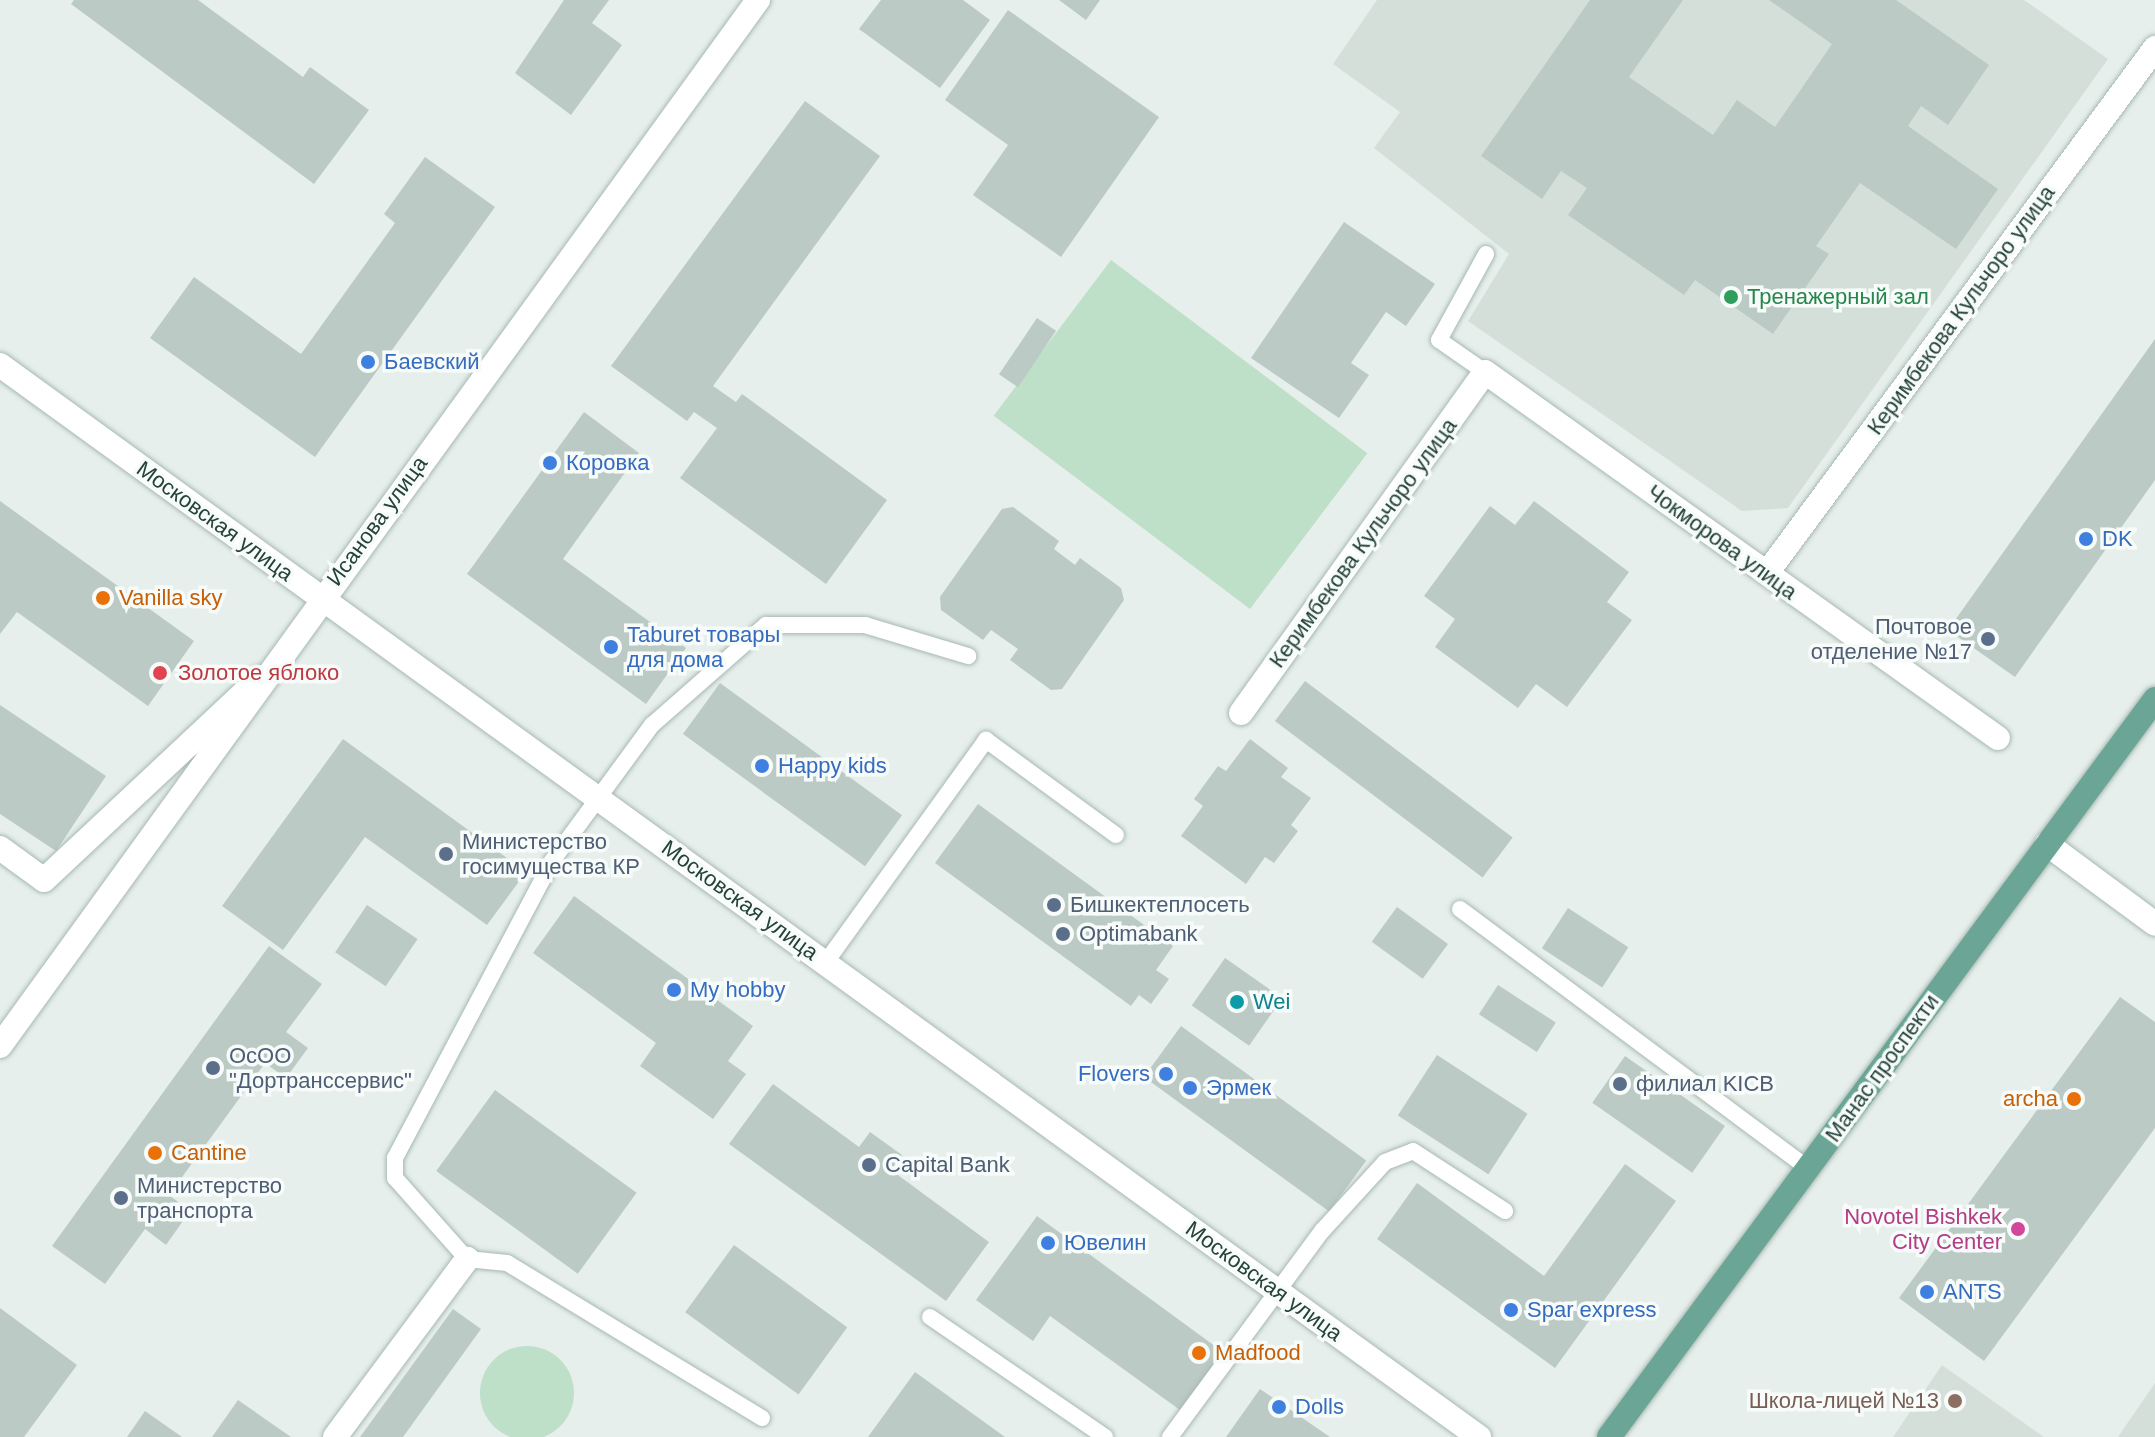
<!DOCTYPE html>
<meta charset="utf-8">
<style>
body{margin:0}
#map{position:relative;width:2155px;height:1437px;overflow:hidden;background:#e6efeb;font-family:Arial,sans-serif}
div>[style]{position:absolute}
.built>*{inset:0;background:#d4dfda}
.green>*{inset:0;background:#bfe0c8;transform-origin:0 0}
.round{border-radius:50%}
.building>*{inset:0;background:#bbcac4;transform-origin:0 0}
.roads{filter:drop-shadow(0 0 2px #a8b8b2) drop-shadow(0 0 2px #a8b8b2)}
.service>*{height:16px;margin:-8px;padding:0 8px;transform-origin:8px;border-radius:8px;background:#fff}
.minor>*{height:24px;margin:-12px;padding:0 12px;transform-origin:12px;border-radius:12px;background:#fff}
.tertiary>*{height:24px;margin:-12px;padding:0 12px;transform-origin:12px;border-radius:12px;background:#fff}
.secondary>*{height:24px;margin:-12px;padding:0 12px;transform-origin:12px;border-radius:12px;background:#fff}
.primary>*{height:24px;margin:-12px;padding:0 12px;transform-origin:12px;border-radius:12px;background:#6aa596}
.dots>*{width:22px;height:22px;translate:-50% -50%;box-sizing:border-box;border:4px solid #f7fbf9;border-radius:50%}
span{translate:-50% -50%;white-space:nowrap;text-align:center;line-height:1.15;-webkit-text-stroke:7px #f7fbf9;paint-order:stroke}
.leisure-label{font-size:22px;color:#27864d}
.left{translate:0 -50%;text-align:left}
.street-label{font-size:22px;color:#24423a}
.shop-label{font-size:22px;color:#366cbe}
.right{translate:-100% -50%;text-align:right}
.food-label{font-size:22px;color:#c56008}
.service-label{font-size:22px;color:#4e5e75}
.health-label{font-size:22px;color:#be3a42}
.culture-label{font-size:22px;color:#0d838f}
.hotel-label{font-size:22px;color:#b23c85}
.education-label{font-size:22px;color:#785e54}
</style>
<div id="map">
<div class="built">
<i style="clip-path:polygon(1377px 0,2024px 0,2108px 59px,1788px 508px,1742px 511px,1468px 321px,1509px 254px,1374px 148px,1400px 112px,1333px 64px)"></i>
<i style="clip-path:polygon(1942px 1365px,2044px 1437px,1893px 1437px)"></i>
<i style="clip-path:polygon(2155px 1383px,2155px 1437px,2118px 1437px)"></i>
</div>
<div class="green">
<i style="left:1111px;top:260px;width:321px;height:195px;rotate:37deg"></i>
<i class="round" style="left:480px;top:1346px;width:94px;height:94px"></i>
</div>
<div class="building">
<i style="clip-path:polygon(74px 0,198px 0,303px 77px,310px 67px,369px 110px,314px 184px,71px 4px)"></i>
<i style="clip-path:polygon(564px 0,609px 0,592px 23px,622px 45px,571px 115px,515px 73px)"></i>
<i style="clip-path:polygon(881px 0,963px 0,990px 20px,940px 88px,859px 29px)"></i>
<i style="clip-path:polygon(1059px 0,1100px 0,1086px 20px)"></i>
<i style="clip-path:polygon(1590px 0,1683px 0,1629px 77px,1713px 135px,1737px 100px,1775px 127px,1832px 44px,1769px 0,1896px 0,1989px 65px,1948px 125px,1921px 106px,1908px 126px,1998px 189px,1956px 249px,1860px 183px,1816px 246px,1829px 254px,1773px 334px,1695px 280px,1684px 295px,1568px 215px,1587px 188px,1561px 171px,1542px 199px,1481px 156px)"></i>
<i style="clip-path:polygon(1008px 10px,1159px 117px,1061px 257px,973px 195px,1008px 145px,945px 100px)"></i>
<i style="clip-path:polygon(805px 101px,880px 156px,713px 386px,736px 402px,742px 394px,887px 500px,826px 584px,680px 478px,717px 428px,694px 412px,687px 421px,611px 366px)"></i>
<i style="clip-path:polygon(425px 157px,495px 207px,315px 457px,150px 338px,194px 277px,301px 354px,395px 223px,384px 214px)"></i>
<i style="clip-path:polygon(1344px 222px,1435px 284px,1406px 326px,1386px 312px,1351px 363px,1369px 375px,1339px 418px,1251px 358px)"></i>
<i style="left:1037px;top:318px;width:23px;height:68px;rotate:34deg"></i>
<i style="clip-path:polygon(2155px 339px,2155px 480px,2015px 677px,1948px 630px)"></i>
<i style="clip-path:polygon(584px 412px,639px 453px,563px 559px,686px 648px,646px 704px,467px 574px)"></i>
<i style="clip-path:polygon(0 501px,194px 641px,148px 706px,17px 612px,0 634px)"></i>
<i style="clip-path:polygon(1534px 501px,1629px 572px,1607px 602px,1632px 620px,1567px 707px,1536px 684px,1518px 708px,1435px 647px,1455px 619px,1424px 596px,1490px 506px,1515px 525px)"></i>
<i style="clip-path:polygon(1013px 507px,1059px 541px,1054px 549px,1075px 565px,1080px 558px,1121px 588px,1124px 600px,1062px 689px,1051px 690px,1010px 660px,1018px 649px,991px 630px,983px 640px,941px 610px,940px 597px,1002px 509px)"></i>
<i style="left:1305px;top:681px;width:260px;height:50px;rotate:37deg"></i>
<i style="left:720px;top:683px;width:225px;height:63px;rotate:36deg"></i>
<i style="clip-path:polygon(0 705px,106px 776px,56px 851px,0 814px)"></i>
<i style="clip-path:polygon(343px 739px,526px 872px,487px 925px,365px 837px,283px 950px,222px 906px)"></i>
<i style="clip-path:polygon(1250px 739px,1288px 768px,1281px 777px,1311px 798px,1291px 825px,1298px 831px,1274px 863px,1265px 857px,1246px 884px,1181px 836px,1203px 806px,1194px 799px,1218px 766px,1226px 771px)"></i>
<i style="clip-path:polygon(978px 804px,1173px 946px,1156px 970px,1169px 979px,1151px 1004px,1139px 995px,1131px 1006px,935px 863px)"></i>
<i style="clip-path:polygon(574px 896px,753px 1026px,728px 1061px,746px 1074px,713px 1119px,640px 1066px,656px 1043px,533px 953px)"></i>
<i style="left:367px;top:905px;width:61px;height:57px;rotate:34deg"></i>
<i style="left:1397px;top:907px;width:63px;height:43px;rotate:36deg"></i>
<i style="left:1568px;top:908px;width:72px;height:48px;rotate:33deg"></i>
<i style="clip-path:polygon(269px 946px,322px 984px,286px 1032px,308px 1048px,286px 1078px,265px 1063px,169px 1195px,190px 1211px,166px 1245px,145px 1229px,105px 1284px,52px 1246px)"></i>
<i style="left:1225px;top:958px;width:70px;height:58px;rotate:35deg"></i>
<i style="left:1498px;top:985px;width:69px;height:35px;rotate:33deg"></i>
<i style="clip-path:polygon(2120px 997px,2155px 1022px,2155px 1128px,1984px 1361px,1899px 1298px)"></i>
<i style="left:1181px;top:1026px;width:229px;height:63px;rotate:36deg"></i>
<i style="left:1437px;top:1055px;width:108px;height:72px;rotate:33deg"></i>
<i style="left:1625px;top:1056px;width:122px;height:57px;rotate:35deg"></i>
<i style="clip-path:polygon(773px 1084px,859px 1147px,870px 1132px,902px 1155px,891px 1170px,989px 1242px,946px 1301px,729px 1144px)"></i>
<i style="left:495px;top:1090px;width:175px;height:100px;rotate:36deg"></i>
<i style="clip-path:polygon(1625px 1164px,1676px 1201px,1555px 1368px,1377px 1239px,1417px 1183px,1544px 1276px)"></i>
<i style="clip-path:polygon(1037px 1216px,1223px 1352px,1180px 1410px,1050px 1316px,1033px 1341px,976px 1300px)"></i>
<i style="left:734px;top:1245px;width:140px;height:83px;rotate:36deg"></i>
<i style="clip-path:polygon(0 1308px,77px 1365px,24px 1437px,0 1437px)"></i>
<i style="clip-path:polygon(453px 1309px,481px 1329px,403px 1437px,360px 1437px)"></i>
<i style="clip-path:polygon(915px 1372px,1005px 1437px,868px 1437px)"></i>
<i style="clip-path:polygon(1260px 1389px,1330px 1437px,1226px 1437px)"></i>
<i style="clip-path:polygon(238px 1400px,291px 1437px,212px 1437px)"></i>
<i style="clip-path:polygon(145px 1411px,182px 1437px,127px 1437px)"></i>
</div>
<div class="roads">
<div class="service">
<i style="left:1485px;top:372px;width:56px;rotate:-145.2deg"></i>
<i style="left:1439px;top:340px;width:98px;rotate:-61.3deg"></i>
<i style="left:1460px;top:909px;width:434px;rotate:36.7deg"></i>
<i style="left:826px;top:962px;width:274px;rotate:-54.2deg"></i>
<i style="left:986px;top:740px;width:161px;rotate:36.2deg"></i>
<i style="left:930px;top:1317px;width:212px;rotate:34.4deg"></i>
<i style="left:762px;top:1418px;width:298px;rotate:-148.7deg"></i>
<i style="left:507px;top:1263px;width:40px;rotate:-174.3deg"></i>
<i style="left:467px;top:1259px;width:108px;rotate:-131.6deg"></i>
<i style="left:395px;top:1178px;width:20px;rotate:-90deg"></i>
<i style="left:395px;top:1158px;width:336px;rotate:-62.1deg"></i>
<i style="left:552px;top:861px;width:169px;rotate:-53.7deg"></i>
<i style="left:652px;top:725px;width:152px;rotate:-41.3deg"></i>
<i style="left:766px;top:625px;width:99px"></i>
<i style="left:865px;top:625px;width:108px;rotate:16.8deg"></i>
<i style="left:1170px;top:1437px;width:256px;rotate:-53.6deg"></i>
<i style="left:1322px;top:1231px;width:93px;rotate:-47.6deg"></i>
<i style="left:1385px;top:1162px;width:30px;rotate:-21deg"></i>
<i style="left:1413px;top:1151px;width:110px;rotate:33.1deg"></i>
</div>
<div class="minor">
<i style="left:1767px;top:573px;width:653px;rotate:-53.53deg"></i>
<i style="left:1241px;top:713px;width:419px;rotate:-54.4deg"></i>
<i style="left:1485px;top:372px;width:630px;rotate:35.51deg"></i>
<i style="left:2047px;top:844px;width:134px;rotate:36.5deg"></i>
<i style="left:0;top:848px;width:54px;rotate:36deg"></i>
<i style="left:44px;top:880px;width:296px;rotate:-43.1deg"></i>
<i style="left:335px;top:1437px;width:222px;rotate:-53.4deg"></i>
</div>
<div class="tertiary">
<i style="left:0;top:1046px;width:1292px;rotate:-54.07deg"></i>
</div>
<div class="secondary">
<i style="left:0;top:365px;width:1827px;rotate:35.94deg"></i>
</div>
<div class="primary">
<i style="left:1609px;top:1437px;width:918px;rotate:-53.5deg"></i>
</div>
</div>
<div class="dots">
<i style="left:1731px;top:297px;background:#2e9e5b"></i>
<i style="left:368px;top:362px;background:#3f7fe0"></i>
<i style="left:550px;top:463px;background:#3f7fe0"></i>
<i style="left:2086px;top:539px;background:#3f7fe0"></i>
<i style="left:103px;top:598px;background:#e8710a"></i>
<i style="left:1988px;top:639px;background:#5c6f8a"></i>
<i style="left:611px;top:647px;background:#3f7fe0"></i>
<i style="left:160px;top:673px;background:#e0444e"></i>
<i style="left:762px;top:766px;background:#3f7fe0"></i>
<i style="left:446px;top:854px;background:#5c6f8a"></i>
<i style="left:1054px;top:905px;background:#5c6f8a"></i>
<i style="left:1063px;top:934px;background:#5c6f8a"></i>
<i style="left:674px;top:990px;background:#3f7fe0"></i>
<i style="left:1237px;top:1002px;background:#0f9aa8"></i>
<i style="left:213px;top:1068px;background:#5c6f8a"></i>
<i style="left:1166px;top:1074px;background:#3f7fe0"></i>
<i style="left:1620px;top:1084px;background:#5c6f8a"></i>
<i style="left:1190px;top:1088px;background:#3f7fe0"></i>
<i style="left:2074px;top:1099px;background:#e8710a"></i>
<i style="left:155px;top:1153px;background:#e8710a"></i>
<i style="left:869px;top:1165px;background:#5c6f8a"></i>
<i style="left:121px;top:1198px;background:#5c6f8a"></i>
<i style="left:2018px;top:1229px;background:#d1479c"></i>
<i style="left:1048px;top:1243px;background:#3f7fe0"></i>
<i style="left:1927px;top:1292px;background:#3f7fe0"></i>
<i style="left:1511px;top:1310px;background:#3f7fe0"></i>
<i style="left:1199px;top:1353px;background:#e8710a"></i>
<i style="left:1955px;top:1401px;background:#8d6e63"></i>
<i style="left:1279px;top:1407px;background:#3f7fe0"></i>
</div>
<div class="leisure-label">
<span class="left" style="left:1747px;top:297px">Тренажерный зал</span>
</div>
<div class="street-label">
<span style="left:1961px;top:310px;rotate:-54deg">Керимбекова Кульчоро улица</span>
<span style="left:215px;top:521px;rotate:36deg">Московская улица</span>
<span style="left:377px;top:521px;rotate:-54deg">Исанова улица</span>
<span style="left:1722px;top:542px;rotate:36deg">Чокморова улица</span>
<span style="left:1363px;top:543px;rotate:-54deg">Керимбекова Кульчоро улица</span>
<span style="left:740px;top:900px;rotate:36deg">Московская улица</span>
<span style="left:1882px;top:1068px;rotate:-54deg">Манас проспекти</span>
<span style="left:1264px;top:1281px;rotate:36deg">Московская улица</span>
</div>
<div class="shop-label">
<span class="left" style="left:384px;top:362px">Баевский</span>
<span class="left" style="left:566px;top:463px">Коровка</span>
<span class="left" style="left:2102px;top:539px">DK</span>
<span class="left" style="left:627px;top:647px">Taburet товары<br>для дома</span>
<span class="left" style="left:778px;top:766px">Happy kids</span>
<span class="left" style="left:690px;top:990px">My hobby</span>
<span class="right" style="left:1150px;top:1074px">Flovers</span>
<span class="left" style="left:1206px;top:1088px">Эрмек</span>
<span class="left" style="left:1064px;top:1243px">Ювелин</span>
<span class="left" style="left:1943px;top:1292px">ANTS</span>
<span class="left" style="left:1527px;top:1310px">Spar express</span>
<span class="left" style="left:1295px;top:1407px">Dolls</span>
</div>
<div class="food-label">
<span class="left" style="left:119px;top:598px">Vanilla sky</span>
<span class="right" style="left:2058px;top:1099px">archa</span>
<span class="left" style="left:171px;top:1153px">Cantine</span>
<span class="left" style="left:1215px;top:1353px">Madfood</span>
</div>
<div class="service-label">
<span class="right" style="left:1972px;top:639px">Почтовое<br>отделение №17</span>
<span class="left" style="left:462px;top:854px">Министерство<br>госимущества КР</span>
<span class="left" style="left:1070px;top:905px">Бишкектеплосеть</span>
<span class="left" style="left:1079px;top:934px">Optimabank</span>
<span class="left" style="left:229px;top:1068px">ОсОО<br>"Дортранссервис"</span>
<span class="left" style="left:1636px;top:1084px">филиал KICB</span>
<span class="left" style="left:885px;top:1165px">Capital Bank</span>
<span class="left" style="left:137px;top:1198px">Министерство<br>транспорта</span>
</div>
<div class="health-label">
<span class="left" style="left:178px;top:673px">Золотое яблоко</span>
</div>
<div class="culture-label">
<span class="left" style="left:1253px;top:1002px">Wei</span>
</div>
<div class="hotel-label">
<span class="right" style="left:2002px;top:1229px">Novotel Bishkek<br>City Center</span>
</div>
<div class="education-label">
<span class="right" style="left:1939px;top:1401px">Школа-лицей №13</span>
</div>
</div>
